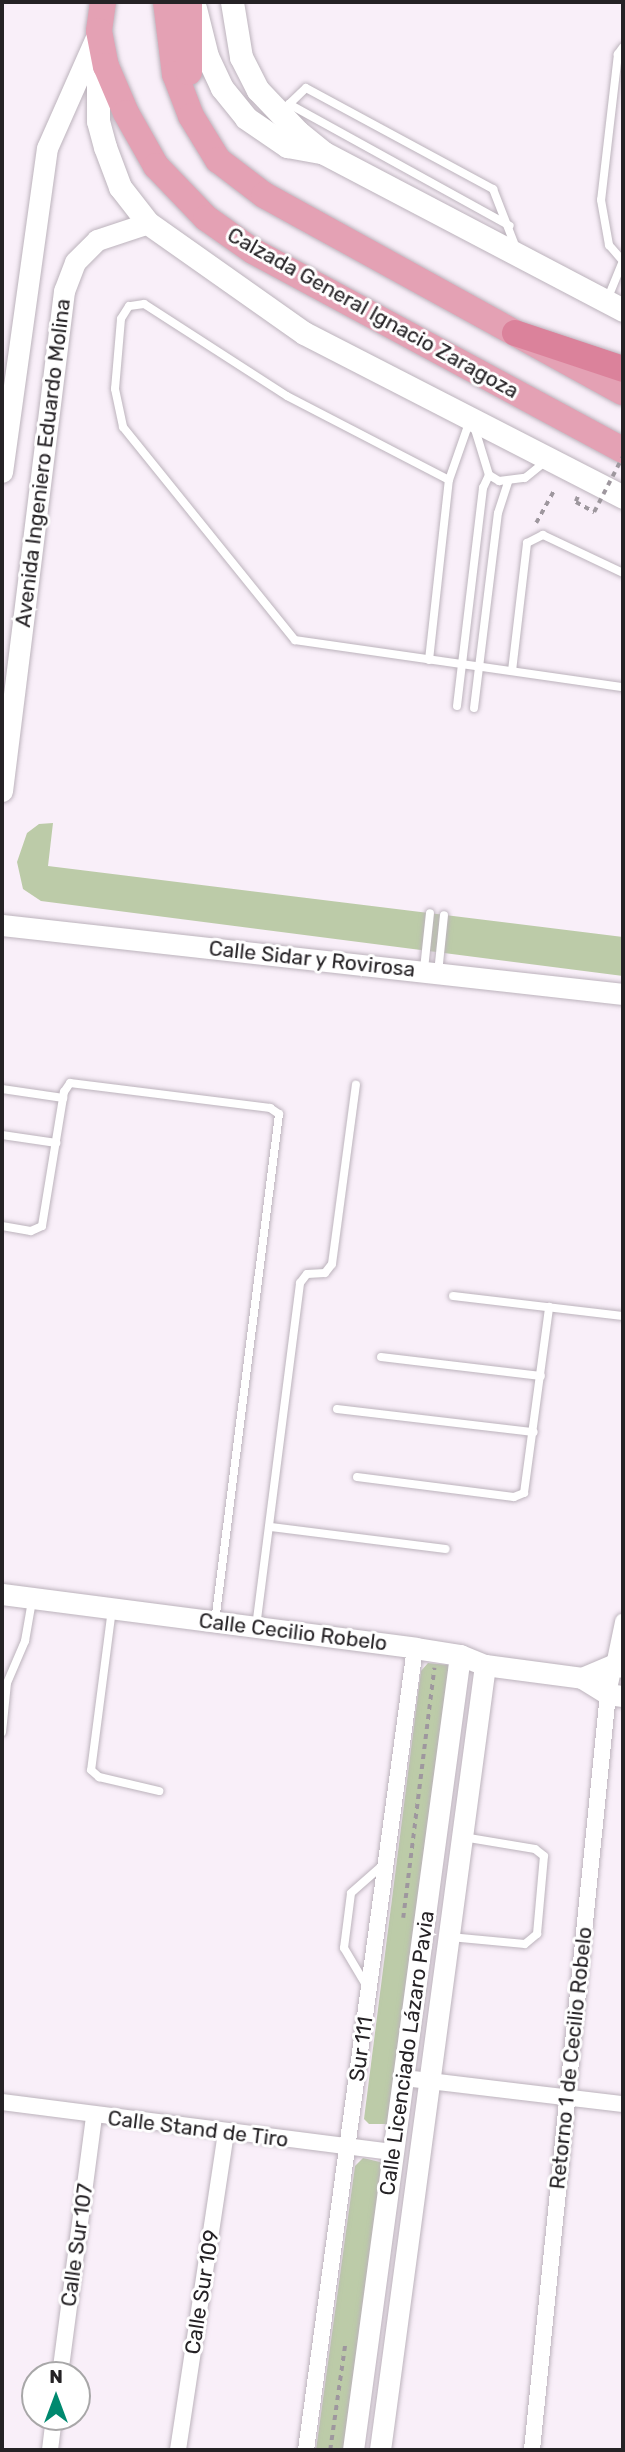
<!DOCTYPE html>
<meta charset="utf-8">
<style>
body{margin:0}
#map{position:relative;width:625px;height:2452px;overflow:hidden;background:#f9eff9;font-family:Rubik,sans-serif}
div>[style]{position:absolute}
.green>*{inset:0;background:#bccba8}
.path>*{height:3.5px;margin-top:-1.75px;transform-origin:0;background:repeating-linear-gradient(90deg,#9e979e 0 5px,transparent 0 10px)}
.roads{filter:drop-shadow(0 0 2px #bcb3bc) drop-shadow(0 0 2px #bcb3bc)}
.service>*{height:8px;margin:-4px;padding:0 4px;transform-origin:4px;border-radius:4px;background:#fff}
.minor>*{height:16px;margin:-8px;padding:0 8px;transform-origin:8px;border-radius:8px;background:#fff}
.tertiary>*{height:21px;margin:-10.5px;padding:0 10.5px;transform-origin:10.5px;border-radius:10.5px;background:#fff}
.secondary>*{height:23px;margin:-11.5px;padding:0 11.5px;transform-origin:11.5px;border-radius:11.5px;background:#fff}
.primary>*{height:26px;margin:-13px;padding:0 13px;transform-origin:13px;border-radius:13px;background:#e4a1b4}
.trunk>*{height:26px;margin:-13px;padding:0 13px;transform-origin:13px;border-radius:13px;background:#db829b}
.path-bridge>*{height:3.5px;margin-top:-1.75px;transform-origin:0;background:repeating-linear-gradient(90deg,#9e979e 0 5px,transparent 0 10px)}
span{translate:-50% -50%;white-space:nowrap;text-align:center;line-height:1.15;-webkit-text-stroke:6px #fff;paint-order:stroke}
.street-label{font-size:21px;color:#252225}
.frame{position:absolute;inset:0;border:4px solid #252225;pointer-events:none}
.north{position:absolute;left:21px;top:2361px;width:70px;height:70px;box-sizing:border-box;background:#fff;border:2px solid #a8a7a8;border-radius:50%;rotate:0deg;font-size:19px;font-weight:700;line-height:28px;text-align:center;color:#252225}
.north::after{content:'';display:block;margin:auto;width:24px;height:32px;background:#00896f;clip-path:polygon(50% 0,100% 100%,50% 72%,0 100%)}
</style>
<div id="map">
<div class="green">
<i style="clip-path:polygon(53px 823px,48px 866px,623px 937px,623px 976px,41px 901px,23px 889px,17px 862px,27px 833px,39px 824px)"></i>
<i style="clip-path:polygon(428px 1663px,448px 1665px,449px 1675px,388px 2124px,369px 2124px,364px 2119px,421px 1671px)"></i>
<i style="clip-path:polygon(363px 2158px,380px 2162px,384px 2171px,345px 2450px,316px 2450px,355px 2166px)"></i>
</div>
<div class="path">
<i style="left:578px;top:497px;width:5px;rotate:112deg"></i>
<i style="left:576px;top:502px;width:21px;rotate:29deg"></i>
<i style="left:536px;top:523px;width:38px;rotate:-61deg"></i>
<i style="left:403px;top:1918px;width:252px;rotate:-82.9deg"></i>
<i style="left:330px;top:2450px;width:106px;rotate:-81.9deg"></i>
</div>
<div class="roads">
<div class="service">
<i style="left:623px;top:47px;width:9px;rotate:126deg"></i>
<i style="left:618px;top:54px;width:147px;rotate:96.6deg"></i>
<i style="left:601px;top:200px;width:46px;rotate:79.9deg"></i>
<i style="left:609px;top:245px;width:21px;rotate:49deg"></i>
<i style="left:289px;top:104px;width:252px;rotate:28.9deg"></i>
<i style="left:282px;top:111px;width:33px;rotate:-44deg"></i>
<i style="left:306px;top:88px;width:213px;rotate:28.4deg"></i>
<i style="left:493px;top:189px;width:63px;rotate:68.7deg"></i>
<i style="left:607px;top:300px;width:42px;rotate:-67.7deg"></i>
<i style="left:474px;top:426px;width:51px;rotate:73deg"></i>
<i style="left:489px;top:475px;width:12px;rotate:31deg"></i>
<i style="left:499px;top:481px;width:26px;rotate:-7deg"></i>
<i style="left:525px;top:478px;width:27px;rotate:-39deg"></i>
<i style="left:449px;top:480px;width:182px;rotate:-152.6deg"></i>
<i style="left:287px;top:396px;width:170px;rotate:-147.2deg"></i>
<i style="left:144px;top:304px;width:15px;rotate:172deg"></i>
<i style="left:129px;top:306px;width:15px;rotate:122deg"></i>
<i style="left:121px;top:319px;width:70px;rotate:94.9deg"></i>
<i style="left:115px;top:389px;width:39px;rotate:78deg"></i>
<i style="left:123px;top:427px;width:274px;rotate:51.1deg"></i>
<i style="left:295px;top:640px;width:331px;rotate:8.2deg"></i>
<i style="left:429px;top:660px;width:181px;rotate:-83.7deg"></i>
<i style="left:449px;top:480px;width:64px;rotate:-70.7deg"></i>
<i style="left:512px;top:671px;width:129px;rotate:-83.3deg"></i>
<i style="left:527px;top:543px;width:18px;rotate:-27deg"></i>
<i style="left:543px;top:535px;width:89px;rotate:25.4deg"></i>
<i style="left:457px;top:706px;width:220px;rotate:-83.2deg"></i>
<i style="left:483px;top:488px;width:14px;rotate:-65deg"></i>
<i style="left:474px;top:708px;width:196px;rotate:-83deg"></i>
<i style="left:498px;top:513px;width:33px;rotate:-72deg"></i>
<i style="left:424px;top:969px;width:56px;rotate:-83.9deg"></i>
<i style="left:438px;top:973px;width:58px;rotate:-84.1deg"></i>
<i style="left:2px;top:1089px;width:62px;rotate:8.4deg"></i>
<i style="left:2px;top:1135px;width:55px;rotate:8.4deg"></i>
<i style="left:2px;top:1226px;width:29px;rotate:10deg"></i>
<i style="left:31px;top:1231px;width:12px;rotate:-24deg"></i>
<i style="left:42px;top:1226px;width:136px;rotate:-80.7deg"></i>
<i style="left:64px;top:1092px;width:11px;rotate:-56deg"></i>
<i style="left:70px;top:1083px;width:202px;rotate:7.1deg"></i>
<i style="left:270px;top:1108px;width:11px;rotate:34deg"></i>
<i style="left:279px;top:1114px;width:512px;rotate:97.18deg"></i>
<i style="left:453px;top:1296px;width:171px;rotate:6.7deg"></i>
<i style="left:381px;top:1357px;width:161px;rotate:6.8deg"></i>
<i style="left:337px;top:1409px;width:198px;rotate:6.7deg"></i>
<i style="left:357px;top:1477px;width:158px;rotate:7.3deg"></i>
<i style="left:514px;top:1497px;width:11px;rotate:-22deg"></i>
<i style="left:524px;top:1493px;width:188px;rotate:-82.3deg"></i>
<i style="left:271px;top:1527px;width:176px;rotate:7.2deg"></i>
<i style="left:112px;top:1609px;width:162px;rotate:97.4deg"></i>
<i style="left:91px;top:1770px;width:11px;rotate:41deg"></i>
<i style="left:99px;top:1777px;width:62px;rotate:13.1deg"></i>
<i style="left:256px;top:1627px;width:347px;rotate:-82.7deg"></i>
<i style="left:300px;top:1283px;width:11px;rotate:-52deg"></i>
<i style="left:307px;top:1274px;width:18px;rotate:-3deg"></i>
<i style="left:325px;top:1273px;width:11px;rotate:-52deg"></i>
<i style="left:332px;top:1264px;width:181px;rotate:-82.4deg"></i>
<i style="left:2px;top:1732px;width:49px;rotate:-84.2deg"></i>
<i style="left:7px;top:1683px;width:46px;rotate:-66.8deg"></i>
<i style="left:25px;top:1641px;width:41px;rotate:-80.1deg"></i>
<i style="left:450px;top:1937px;width:75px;rotate:5.3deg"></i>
<i style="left:525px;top:1944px;width:16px;rotate:-40deg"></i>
<i style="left:537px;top:1934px;width:78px;rotate:-84.9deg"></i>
<i style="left:544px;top:1856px;width:11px;rotate:-142deg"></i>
<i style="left:535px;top:1849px;width:73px;rotate:-170.5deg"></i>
<i style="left:366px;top:1985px;width:43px;rotate:-120.7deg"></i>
<i style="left:344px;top:1948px;width:55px;rotate:-82.7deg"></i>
<i style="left:351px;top:1893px;width:45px;rotate:-41.4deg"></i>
</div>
<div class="minor">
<i style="left:404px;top:2078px;width:221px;rotate:6.8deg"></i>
<i style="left:2px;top:2102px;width:395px;rotate:7.3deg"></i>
<i style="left:60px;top:2375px;width:261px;rotate:-82.5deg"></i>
<i style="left:50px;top:2450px;width:33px;rotate:-83deg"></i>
<i style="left:178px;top:2450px;width:320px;rotate:-81.4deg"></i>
<i style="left:306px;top:2450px;width:809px;rotate:-82.26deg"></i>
<i style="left:532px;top:2450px;width:760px;rotate:-84.26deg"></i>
<i style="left:608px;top:1694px;width:74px;rotate:-78.2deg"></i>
</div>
<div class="tertiary">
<i style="left:2px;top:472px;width:327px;rotate:-82.1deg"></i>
<i style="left:47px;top:148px;width:126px;rotate:-66.1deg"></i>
<i style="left:2px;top:791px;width:504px;rotate:-82.93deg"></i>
<i style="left:64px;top:291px;width:31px;rotate:-69deg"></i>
<i style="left:75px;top:262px;width:31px;rotate:-45deg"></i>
<i style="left:97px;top:240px;width:54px;rotate:-18.4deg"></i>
<i style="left:2px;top:925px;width:625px;rotate:6.34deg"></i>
<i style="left:2px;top:1594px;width:417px;rotate:7.4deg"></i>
<i style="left:415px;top:1648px;width:46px;rotate:8.8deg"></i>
<i style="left:460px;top:1655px;width:27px;rotate:22deg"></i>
<i style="left:485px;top:1665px;width:98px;rotate:7.6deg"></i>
<i style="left:582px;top:1678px;width:31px;rotate:32deg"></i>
<i style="left:608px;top:1694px;width:15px;rotate:8deg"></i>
<i style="left:582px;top:1678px;width:34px;rotate:-23deg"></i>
<i style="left:613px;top:1665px;width:10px;rotate:11deg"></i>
<i style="left:353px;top:2450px;width:802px;rotate:-82.33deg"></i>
<i style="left:380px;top:2450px;width:792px;rotate:-82.38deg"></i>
</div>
<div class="secondary">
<i style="left:232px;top:2px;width:56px;rotate:80.7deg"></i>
<i style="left:241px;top:57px;width:37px;rotate:63deg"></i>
<i style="left:258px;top:90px;width:58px;rotate:46.4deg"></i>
<i style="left:298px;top:132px;width:33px;rotate:39deg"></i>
<i style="left:324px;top:153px;width:338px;rotate:27.7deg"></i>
<i style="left:195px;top:8px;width:49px;rotate:76deg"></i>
<i style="left:207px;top:56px;width:35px;rotate:65deg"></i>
<i style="left:222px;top:88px;width:38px;rotate:51deg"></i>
<i style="left:246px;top:118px;width:50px;rotate:34.3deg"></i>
<i style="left:287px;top:146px;width:35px;rotate:10deg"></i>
<i style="left:98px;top:48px;width:73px;rotate:90deg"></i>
<i style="left:98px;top:121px;width:27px;rotate:75deg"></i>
<i style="left:105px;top:147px;width:43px;rotate:69.4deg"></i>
<i style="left:120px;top:187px;width:46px;rotate:52.1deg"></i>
<i style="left:148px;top:223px;width:191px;rotate:35.2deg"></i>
<i style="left:304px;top:333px;width:359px;rotate:27.2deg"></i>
</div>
<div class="primary">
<i style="left:103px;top:2px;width:29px;rotate:98deg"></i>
<i style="left:99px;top:31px;width:36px;rotate:79deg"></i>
<i style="left:106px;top:66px;width:51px;rotate:66.9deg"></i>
<i style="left:126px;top:113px;width:61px;rotate:60.5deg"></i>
<i style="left:156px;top:166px;width:72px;rotate:46.1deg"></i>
<i style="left:206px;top:218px;width:57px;rotate:35.1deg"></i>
<i style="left:253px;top:251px;width:420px;rotate:28.3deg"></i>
<i style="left:166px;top:2px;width:73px;rotate:82.9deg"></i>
<i style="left:175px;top:74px;width:45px;rotate:69.1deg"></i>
<i style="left:191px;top:116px;width:52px;rotate:58.5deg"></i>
<i style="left:218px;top:160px;width:58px;rotate:37.3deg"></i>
<i style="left:264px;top:195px;width:409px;rotate:28.8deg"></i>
<i style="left:189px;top:72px;width:70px;rotate:-90deg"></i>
</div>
<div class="trunk">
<i style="left:515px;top:333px;width:114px;rotate:18.4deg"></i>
</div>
</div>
<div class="path-bridge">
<i style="left:594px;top:512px;width:63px;rotate:-62.6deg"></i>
</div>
<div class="street-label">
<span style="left:373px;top:313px;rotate:29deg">Calzada General Ignacio Zaragoza</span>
<span style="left:43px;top:463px;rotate:-83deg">Avenida Ingeniero Eduardo Molina</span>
<span style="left:312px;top:959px;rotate:6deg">Calle Sidar y Rovirosa</span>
<span style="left:293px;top:1632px;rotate:7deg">Calle Cecilio Robelo</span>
<span style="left:361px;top:2049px;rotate:-82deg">Sur 111</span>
<span style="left:407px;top:2053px;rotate:-82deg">Calle Licenciado Lázaro Pavia</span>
<span style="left:571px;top:2058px;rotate:-84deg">Retorno 1 de Cecilio Robelo</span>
<span style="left:198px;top:2129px;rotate:7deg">Calle Stand de Tiro</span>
<span style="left:77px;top:2245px;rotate:-82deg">Calle Sur 107</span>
<span style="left:202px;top:2292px;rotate:-81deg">Calle Sur 109</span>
</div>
<div class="frame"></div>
<div class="north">N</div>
</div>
